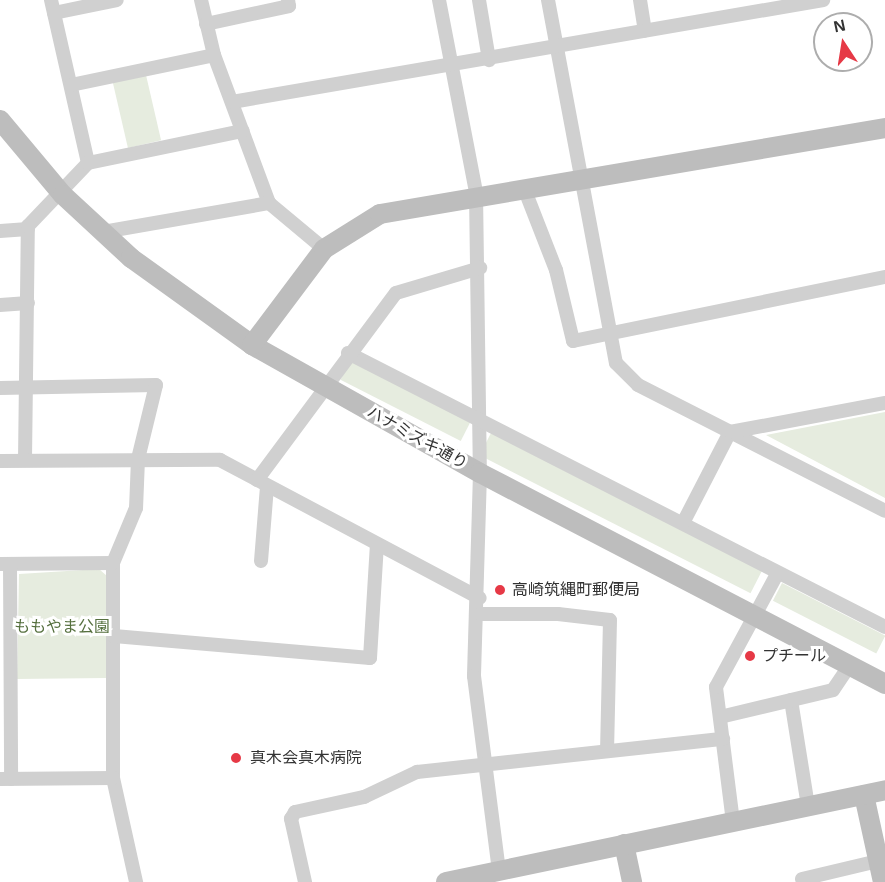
<!DOCTYPE html>
<meta charset="utf-8">
<style>
body{margin:0}
#map{position:relative;width:885px;height:882px;overflow:hidden;background:#fff;font-family:Helvetica,"Noto Sans JP",sans-serif}
div>[style]{position:absolute}
.green>*{inset:0;background:#e6ecdf;transform-origin:0 0}
.street>*{height:14px;margin:-7px;padding:0 7px;transform-origin:7px;border-radius:7px;background:#d0d0d0}
.secondary>*{height:20px;margin:-10px;padding:0 10px;transform-origin:10px;border-radius:10px;background:#bdbdbd}
.dots>*{width:16px;height:16px;translate:-50% -50%;box-sizing:border-box;border:3px solid #fff;border-radius:50%}
span{translate:-50% -50%;white-space:nowrap;text-align:center;line-height:1.15;-webkit-text-stroke:6px #fff;paint-order:stroke}
.street-label{font-size:16px;color:#333}
.poi-label{font-size:16px;color:#333}
.left{translate:0 -50%;text-align:left}
.park-label{font-size:16px;color:#56703f}
.north{position:absolute;left:813px;top:12px;width:60px;height:60px;box-sizing:border-box;background:#fff;border:2px solid #adadad;border-radius:50%;rotate:348deg;font-size:16px;font-weight:700;line-height:24px;text-align:center;color:#333}
.north::after{content:'';display:block;margin:auto;width:21px;height:27px;background:#e63946;clip-path:polygon(50% 0,100% 100%,50% 72%,0 100%)}
</style>
<div id="map">
<div class="green">
<i style="left:146px;top:75px;width:67px;height:34px;rotate:77deg"></i>
<i style="left:350px;top:361px;width:135px;height:21px;rotate:27deg"></i>
<i style="clip-path:polygon(885px 412px,885px 498px,766px 435px)"></i>
<i style="left:491px;top:433px;width:304px;height:25px;rotate:27deg"></i>
<i style="clip-path:polygon(99px 569px,107px 576px,106px 678px,17px 679px,19px 574px)"></i>
<i style="left:782px;top:583px;width:116px;height:20px;rotate:27deg"></i>
</div>
<div class="street">
<i style="left:51px;top:0;width:167px;rotate:77.2deg"></i>
<i style="left:201px;top:0;width:57px;rotate:76.7deg"></i>
<i style="left:214px;top:55px;width:158px;rotate:69.6deg"></i>
<i style="left:269px;top:203px;width:72px;rotate:39.9deg"></i>
<i style="left:439px;top:0;width:197px;rotate:79.1deg"></i>
<i style="left:476px;top:193px;width:280px;rotate:89.2deg"></i>
<i style="left:480px;top:473px;width:203px;rotate:91.7deg"></i>
<i style="left:474px;top:676px;width:196px;rotate:82.7deg"></i>
<i style="left:479px;top:0;width:61px;rotate:80.5deg"></i>
<i style="left:548px;top:0;width:369px;rotate:79.4deg"></i>
<i style="left:616px;top:363px;width:31px;rotate:45deg"></i>
<i style="left:638px;top:385px;width:277px;rotate:27deg"></i>
<i style="left:640px;top:0;width:31px;rotate:81deg"></i>
<i style="left:54px;top:13px;width:64px;rotate:-11.7deg"></i>
<i style="left:206px;top:24px;width:85px;rotate:-12.2deg"></i>
<i style="left:289px;top:6px;width:6px;rotate:-99deg"></i>
<i style="left:71px;top:85px;width:146px;rotate:-11.8deg"></i>
<i style="left:232px;top:102px;width:600px;rotate:-9.79deg"></i>
<i style="left:524px;top:188px;width:88px;rotate:68.7deg"></i>
<i style="left:556px;top:270px;width:73px;rotate:76.5deg"></i>
<i style="left:573px;top:341px;width:318px;rotate:-11.6deg"></i>
<i style="left:0;top:231px;width:28px;rotate:-4deg"></i>
<i style="left:103px;top:232px;width:169px;rotate:-9.9deg"></i>
<i style="left:0;top:305px;width:28px;rotate:-4deg"></i>
<i style="left:348px;top:353px;width:603px;rotate:27.03deg"></i>
<i style="left:0;top:388px;width:156px;rotate:-1.1deg"></i>
<i style="left:156px;top:385px;width:76px;rotate:103.7deg"></i>
<i style="left:138px;top:459px;width:49px;rotate:92.3deg"></i>
<i style="left:136px;top:508px;width:60px;rotate:112.7deg"></i>
<i style="left:113px;top:563px;width:215px;rotate:90deg"></i>
<i style="left:113px;top:778px;width:107px;rotate:77.5deg"></i>
<i style="left:25px;top:460px;width:234px;rotate:-89.3deg"></i>
<i style="left:28px;top:226px;width:87px;rotate:-46.4deg"></i>
<i style="left:88px;top:163px;width:158px;rotate:-11.7deg"></i>
<i style="left:0;top:461px;width:220px;rotate:-0.3deg"></i>
<i style="left:220px;top:460px;width:294px;rotate:28deg"></i>
<i style="left:257px;top:480px;width:233px;rotate:-53.4deg"></i>
<i style="left:396px;top:293px;width:88px;rotate:-16.6deg"></i>
<i style="left:683px;top:523px;width:102px;rotate:-62.7deg"></i>
<i style="left:730px;top:432px;width:158px;rotate:-10.6deg"></i>
<i style="left:261px;top:561px;width:74px;rotate:-85.4deg"></i>
<i style="left:0;top:564px;width:113px;rotate:-0.5deg"></i>
<i style="left:10px;top:564px;width:215px;rotate:89.7deg"></i>
<i style="left:480px;top:614px;width:78px"></i>
<i style="left:558px;top:614px;width:52px;rotate:6.6deg"></i>
<i style="left:610px;top:620px;width:130px;rotate:91.3deg"></i>
<i style="left:114px;top:636px;width:257px;rotate:4.9deg"></i>
<i style="left:370px;top:658px;width:113px;rotate:-86.5deg"></i>
<i style="left:791px;top:700px;width:107px;rotate:80.9deg"></i>
<i style="left:720px;top:717px;width:116px;rotate:-13.4deg"></i>
<i style="left:833px;top:690px;width:30px;rotate:-56deg"></i>
<i style="left:0;top:779px;width:113px;rotate:-0.5deg"></i>
<i style="left:733px;top:822px;width:136px;rotate:-97.2deg"></i>
<i style="left:716px;top:687px;width:128px;rotate:-61.6deg"></i>
<i style="left:802px;top:879px;width:78px;rotate:-13.3deg"></i>
<i style="left:305px;top:882px;width:65px;rotate:-102.5deg"></i>
<i style="left:291px;top:819px;width:8px;rotate:-60deg"></i>
<i style="left:295px;top:812px;width:71px;rotate:-12.3deg"></i>
<i style="left:364px;top:797px;width:59px;rotate:-25.3deg"></i>
<i style="left:417px;top:772px;width:308px;rotate:-6.2deg"></i>
</div>
<div class="secondary">
<i style="left:0;top:120px;width:98px;rotate:50deg"></i>
<i style="left:63px;top:195px;width:93px;rotate:42.8deg"></i>
<i style="left:131px;top:258px;width:149px;rotate:35.7deg"></i>
<i style="left:252px;top:345px;width:261px;rotate:29.3deg"></i>
<i style="left:480px;top:473px;width:457px;rotate:27.5deg"></i>
<i style="left:252px;top:345px;width:120px;rotate:-53.1deg"></i>
<i style="left:324px;top:249px;width:66px;rotate:-32deg"></i>
<i style="left:380px;top:214px;width:512px;rotate:-9.66deg"></i>
<i style="left:864px;top:795px;width:89px;rotate:77.7deg"></i>
<i style="left:624px;top:844px;width:39px;rotate:78deg"></i>
<i style="left:446px;top:882px;width:449px;rotate:-11.8deg"></i>
</div>
<div class="dots">
<i style="left:500px;top:590px;background:#e63946"></i>
<i style="left:750px;top:656px;background:#e63946"></i>
<i style="left:236px;top:758px;background:#e63946"></i>
</div>
<div class="street-label">
<span style="left:417px;top:438px;rotate:29deg">ハナミズキ通り</span>
</div>
<div class="poi-label">
<span class="left" style="left:512px;top:590px">高崎筑縄町郵便局</span>
<span class="left" style="left:762px;top:656px">プチール</span>
<span class="left" style="left:250px;top:758px">真木会真木病院</span>
</div>
<div class="park-label">
<span style="left:62px;top:627px">ももやま公園</span>
</div>
<div class="north">N</div>
</div>
